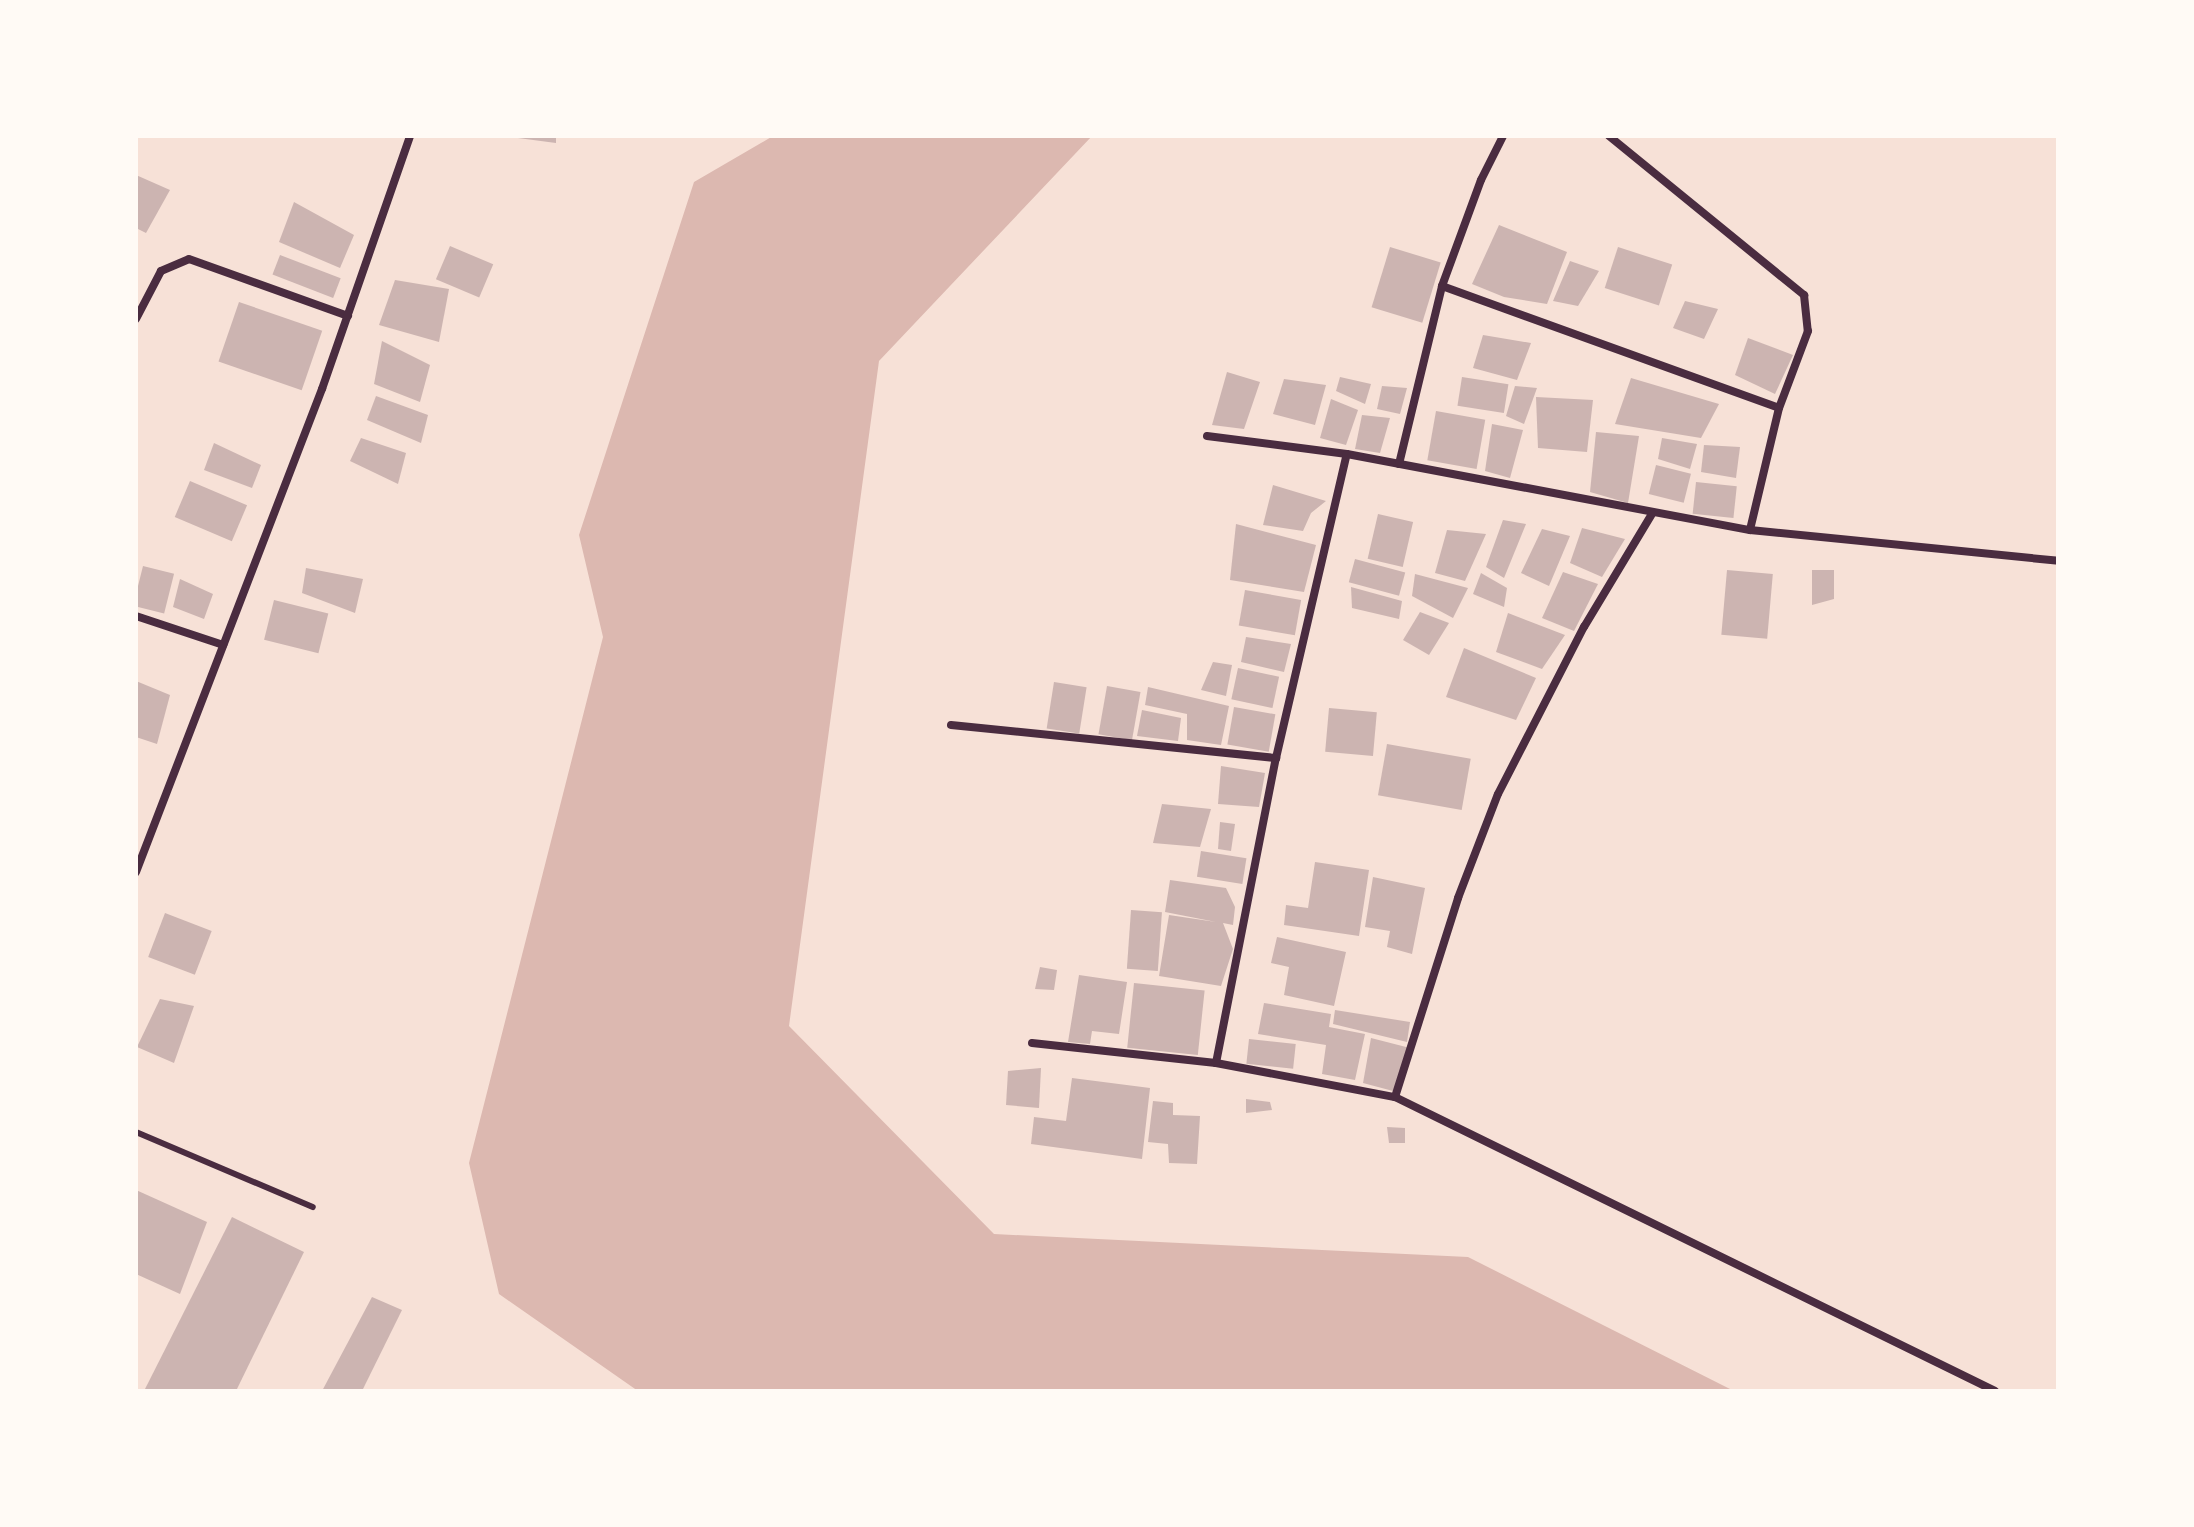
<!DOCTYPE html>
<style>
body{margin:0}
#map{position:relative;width:2194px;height:1527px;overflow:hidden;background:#f7e1d7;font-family:"Fira Sans",sans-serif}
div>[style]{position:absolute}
.water>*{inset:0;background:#dcb8b0}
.building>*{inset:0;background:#ccb4b1;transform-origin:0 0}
.service>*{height:6px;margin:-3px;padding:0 3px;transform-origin:3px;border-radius:3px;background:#4a2c40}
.minor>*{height:8px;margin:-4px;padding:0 4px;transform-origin:4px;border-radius:4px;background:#4a2c40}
span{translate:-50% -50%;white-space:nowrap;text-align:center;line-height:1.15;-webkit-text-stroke:6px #fffaf5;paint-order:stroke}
.frame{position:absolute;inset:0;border:138px solid #fffaf5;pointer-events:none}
</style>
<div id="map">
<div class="water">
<i style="clip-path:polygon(773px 136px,1092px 136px,879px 361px,789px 1026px,994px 1234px,1468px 1257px,1734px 1391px,638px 1391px,499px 1294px,469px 1163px,603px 637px,579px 535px,694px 182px)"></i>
</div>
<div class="building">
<i style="clip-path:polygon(519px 136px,556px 136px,556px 143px,518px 138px)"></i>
<i style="clip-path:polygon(136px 175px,170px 190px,146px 233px,136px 228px)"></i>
<i style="clip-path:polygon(294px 202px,354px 235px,340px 268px,279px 242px)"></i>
<i style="clip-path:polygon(1499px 225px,1567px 252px,1547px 304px,1504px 297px,1472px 284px)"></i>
<i style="left:450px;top:246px;width:47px;height:36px;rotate:23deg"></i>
<i style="left:1390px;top:247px;width:53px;height:63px;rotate:17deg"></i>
<i style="left:1618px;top:247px;width:57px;height:43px;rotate:18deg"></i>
<i style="left:280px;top:255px;width:65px;height:21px;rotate:21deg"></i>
<i style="clip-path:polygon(1570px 261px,1599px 271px,1578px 306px,1553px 301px)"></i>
<i style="clip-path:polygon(395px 280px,449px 289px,439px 342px,379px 325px)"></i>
<i style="clip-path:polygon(1685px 301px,1718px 309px,1704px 339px,1673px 328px)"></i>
<i style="left:239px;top:302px;width:88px;height:63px;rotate:19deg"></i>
<i style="clip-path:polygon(1483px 335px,1531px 343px,1517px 380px,1473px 368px)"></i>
<i style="clip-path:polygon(1748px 338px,1793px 355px,1775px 394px,1735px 375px)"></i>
<i style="clip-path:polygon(382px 341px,430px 365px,420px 402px,374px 384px)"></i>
<i style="clip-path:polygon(1227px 372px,1260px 382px,1244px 429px,1212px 425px)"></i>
<i style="clip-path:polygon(1340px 377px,1371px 384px,1365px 404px,1336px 391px)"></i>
<i style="left:1462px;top:377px;width:47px;height:29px;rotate:9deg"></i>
<i style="clip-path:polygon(1631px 378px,1719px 404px,1701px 438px,1615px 424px)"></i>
<i style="clip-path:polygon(1284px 379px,1326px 385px,1315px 425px,1273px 414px)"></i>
<i style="clip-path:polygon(1382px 386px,1407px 388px,1400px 414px,1377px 409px)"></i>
<i style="clip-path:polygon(1515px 386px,1537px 388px,1524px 424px,1506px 416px)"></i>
<i style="clip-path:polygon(376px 396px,428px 415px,421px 443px,367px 420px)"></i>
<i style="clip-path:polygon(1536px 397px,1593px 400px,1587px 452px,1538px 448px)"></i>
<i style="clip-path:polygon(1331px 399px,1358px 410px,1346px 445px,1320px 438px)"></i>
<i style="left:1436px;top:411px;width:50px;height:50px;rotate:10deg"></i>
<i style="clip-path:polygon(1362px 415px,1390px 418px,1380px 453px,1355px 449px)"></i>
<i style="clip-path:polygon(1492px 424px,1523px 430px,1510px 478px,1485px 471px)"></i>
<i style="clip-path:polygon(1596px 432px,1639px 436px,1628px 503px,1590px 492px)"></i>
<i style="clip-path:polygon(361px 438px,406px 453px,398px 484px,350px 461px)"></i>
<i style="clip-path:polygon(1662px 438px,1697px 444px,1690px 469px,1658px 459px)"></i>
<i style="clip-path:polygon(214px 443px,261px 465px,252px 488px,204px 470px)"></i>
<i style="clip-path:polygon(1704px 445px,1740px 447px,1736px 478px,1701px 472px)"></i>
<i style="left:1656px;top:465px;width:36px;height:30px;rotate:14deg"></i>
<i style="left:190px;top:481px;width:62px;height:39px;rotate:23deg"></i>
<i style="left:1696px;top:482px;width:41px;height:32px;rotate:6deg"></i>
<i style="clip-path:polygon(1273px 485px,1326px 501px,1311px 513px,1303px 531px,1263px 525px)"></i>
<i style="left:1378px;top:514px;width:36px;height:46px;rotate:13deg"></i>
<i style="clip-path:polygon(1503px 520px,1526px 524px,1504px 578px,1486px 567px)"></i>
<i style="clip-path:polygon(1236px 524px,1316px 545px,1304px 592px,1230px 580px)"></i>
<i style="clip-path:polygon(1582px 528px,1625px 539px,1602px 577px,1570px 563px)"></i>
<i style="clip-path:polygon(1542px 529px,1570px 536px,1549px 586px,1521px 573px)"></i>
<i style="clip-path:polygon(1447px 530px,1486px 534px,1465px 581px,1435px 573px)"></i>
<i style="left:1355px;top:559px;width:52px;height:24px;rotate:15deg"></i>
<i style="left:143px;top:566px;width:32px;height:41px;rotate:14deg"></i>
<i style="clip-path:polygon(306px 568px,363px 579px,355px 613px,302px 593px)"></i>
<i style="left:1727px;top:570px;width:46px;height:65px;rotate:5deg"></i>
<i style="clip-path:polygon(1812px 570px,1834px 570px,1834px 599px,1812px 605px)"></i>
<i style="clip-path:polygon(1563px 572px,1598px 584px,1574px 631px,1542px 618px)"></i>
<i style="clip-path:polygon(1481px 573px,1507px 588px,1504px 607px,1473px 594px)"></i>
<i style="clip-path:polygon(1415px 574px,1468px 588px,1453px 618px,1412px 596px)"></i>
<i style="clip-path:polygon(180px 579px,213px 594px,204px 619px,173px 607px)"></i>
<i style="clip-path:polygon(1351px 587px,1402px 601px,1399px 619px,1352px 608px)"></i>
<i style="left:1245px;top:590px;width:57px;height:36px;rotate:10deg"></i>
<i style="left:274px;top:600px;width:56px;height:41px;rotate:14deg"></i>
<i style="clip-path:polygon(1420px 612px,1449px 623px,1429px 655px,1403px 640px)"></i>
<i style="clip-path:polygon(1508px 613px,1565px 635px,1542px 669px,1496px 652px)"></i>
<i style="clip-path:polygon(1246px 637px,1291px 644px,1284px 672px,1241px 662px)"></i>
<i style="clip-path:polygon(1464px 648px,1536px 678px,1516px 720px,1446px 697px)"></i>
<i style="clip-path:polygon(1213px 662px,1232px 665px,1226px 696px,1201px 690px)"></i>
<i style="left:1238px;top:668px;width:42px;height:32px;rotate:12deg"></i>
<i style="clip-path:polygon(136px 681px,170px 695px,157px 744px,136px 737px)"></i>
<i style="left:1054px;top:682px;width:33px;height:47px;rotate:9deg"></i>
<i style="left:1107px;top:686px;width:34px;height:49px;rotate:10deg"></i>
<i style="clip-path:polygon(1148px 687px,1229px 706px,1221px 745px,1187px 740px,1187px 714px,1145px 705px)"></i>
<i style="left:1234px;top:707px;width:42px;height:38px;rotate:10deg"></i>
<i style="left:1329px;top:708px;width:48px;height:44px;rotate:5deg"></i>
<i style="clip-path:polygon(1142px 710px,1181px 718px,1178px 741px,1137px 736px)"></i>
<i style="left:1387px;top:744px;width:85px;height:52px;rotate:10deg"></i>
<i style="clip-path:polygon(1221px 766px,1265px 773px,1259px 807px,1218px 804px)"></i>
<i style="clip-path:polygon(1162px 804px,1211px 809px,1200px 847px,1153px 843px)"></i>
<i style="clip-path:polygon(1220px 822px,1235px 824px,1231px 851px,1218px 849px)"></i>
<i style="left:1201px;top:851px;width:46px;height:26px;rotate:9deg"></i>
<i style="clip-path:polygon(1315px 862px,1369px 870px,1359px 936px,1284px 925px,1286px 905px,1308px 908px)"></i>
<i style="clip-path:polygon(1373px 877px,1425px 888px,1412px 954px,1387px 947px,1390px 931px,1365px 927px)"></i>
<i style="clip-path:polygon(1170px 880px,1226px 888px,1235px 907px,1233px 925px,1223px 923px,1233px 949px,1221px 986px,1159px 976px,1169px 915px,1216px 922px,1165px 912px)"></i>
<i style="left:1131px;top:910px;width:31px;height:59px;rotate:4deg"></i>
<i style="left:165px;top:913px;width:50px;height:47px;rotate:21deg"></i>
<i style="clip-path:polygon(1277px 937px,1346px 952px,1334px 1006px,1284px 995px,1289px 967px,1271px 963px)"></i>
<i style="clip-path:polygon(1040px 967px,1057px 970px,1054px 990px,1035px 989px)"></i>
<i style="clip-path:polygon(1079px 975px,1127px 982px,1119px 1034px,1092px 1031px,1090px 1044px,1068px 1042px)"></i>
<i style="left:1134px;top:983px;width:71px;height:65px;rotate:6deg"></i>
<i style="clip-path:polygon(160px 999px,194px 1006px,174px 1063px,137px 1047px)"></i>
<i style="clip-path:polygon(1264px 1003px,1331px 1014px,1329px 1027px,1365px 1034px,1355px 1080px,1322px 1074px,1326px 1045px,1258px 1034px)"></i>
<i style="clip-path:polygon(1335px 1010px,1410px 1022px,1407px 1042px,1333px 1024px)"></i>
<i style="clip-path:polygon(1371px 1038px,1410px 1048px,1393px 1091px,1363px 1083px)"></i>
<i style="left:1249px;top:1039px;width:47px;height:25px;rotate:6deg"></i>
<i style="clip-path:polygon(1041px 1068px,1039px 1108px,1006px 1105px,1008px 1071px)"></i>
<i style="clip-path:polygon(1072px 1078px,1150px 1088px,1142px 1159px,1031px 1144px,1034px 1117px,1066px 1121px)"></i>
<i style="clip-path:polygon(1246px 1099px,1270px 1102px,1272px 1110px,1246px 1113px)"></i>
<i style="clip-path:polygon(1153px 1101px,1173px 1103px,1173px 1115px,1200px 1116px,1197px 1164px,1169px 1163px,1168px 1144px,1148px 1142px)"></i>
<i style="clip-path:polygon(1387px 1127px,1405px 1128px,1405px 1143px,1389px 1143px)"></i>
<i style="clip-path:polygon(136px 1190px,207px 1222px,180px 1294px,136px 1274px)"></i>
<i style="clip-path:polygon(232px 1217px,304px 1252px,236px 1391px,144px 1391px)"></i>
<i style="clip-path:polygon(372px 1297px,402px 1310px,362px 1391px,322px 1391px)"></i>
</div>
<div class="service">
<i style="left:136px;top:1132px;width:192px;rotate:23deg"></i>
</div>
<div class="minor">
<i style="left:1609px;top:136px;width:252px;rotate:39.2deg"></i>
<i style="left:1804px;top:295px;width:36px;rotate:84deg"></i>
<i style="left:1808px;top:331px;width:82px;rotate:110.6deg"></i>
<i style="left:1442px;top:286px;width:358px;rotate:19.9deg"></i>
<i style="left:1779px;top:408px;width:125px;rotate:103.4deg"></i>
<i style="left:136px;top:319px;width:54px;rotate:-62.5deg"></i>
<i style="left:161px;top:271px;width:30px;rotate:-23deg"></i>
<i style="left:189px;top:259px;width:169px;rotate:19.7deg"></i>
<i style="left:1207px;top:436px;width:141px;rotate:7.3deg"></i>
<i style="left:1347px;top:454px;width:410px;rotate:10.7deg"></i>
<i style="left:1750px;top:530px;width:310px;rotate:5.7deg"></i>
<i style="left:1399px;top:464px;width:183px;rotate:-76.4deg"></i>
<i style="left:1442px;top:286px;width:113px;rotate:-69.8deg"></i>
<i style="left:1481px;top:180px;width:49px;rotate:-63.4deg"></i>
<i style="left:136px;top:616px;width:92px;rotate:18.4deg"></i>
<i style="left:951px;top:725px;width:327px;rotate:5.8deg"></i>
<i style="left:136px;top:872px;width:518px;rotate:-68.94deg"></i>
<i style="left:322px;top:389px;width:268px;rotate:-70.8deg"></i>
<i style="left:1032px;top:1043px;width:185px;rotate:6.2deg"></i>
<i style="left:1216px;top:1063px;width:182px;rotate:10.8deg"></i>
<i style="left:1395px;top:1097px;width:668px;rotate:26.1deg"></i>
<i style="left:1216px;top:1063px;width:311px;rotate:-78.9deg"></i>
<i style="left:1276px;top:758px;width:312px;rotate:-76.9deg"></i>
<i style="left:1395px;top:1097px;width:209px;rotate:-72.4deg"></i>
<i style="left:1458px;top:898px;width:111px;rotate:-69deg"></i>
<i style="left:1498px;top:794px;width:188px;rotate:-62.8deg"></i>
<i style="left:1584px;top:627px;width:132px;rotate:-59deg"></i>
</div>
<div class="frame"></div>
</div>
